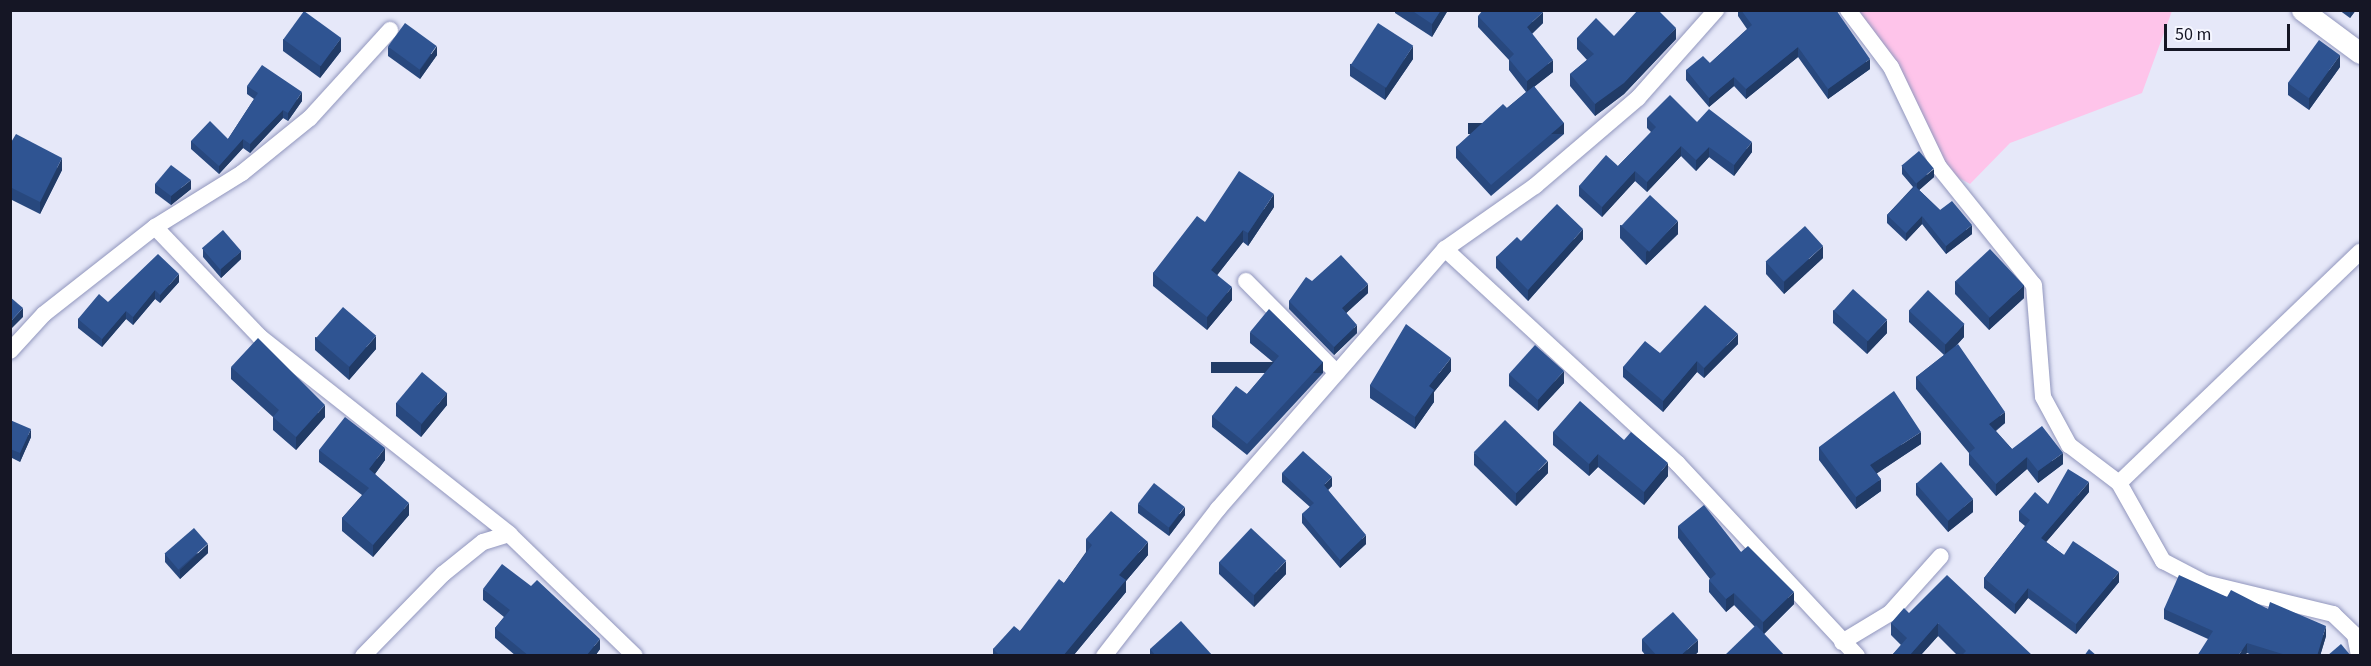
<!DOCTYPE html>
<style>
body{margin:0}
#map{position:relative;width:2371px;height:666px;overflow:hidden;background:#e6e8f9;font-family:"Source Sans 3",sans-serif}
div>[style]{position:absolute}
.green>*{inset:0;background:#fec4ea}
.roads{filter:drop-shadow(0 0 2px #9196bd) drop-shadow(0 0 2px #9196bd)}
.minor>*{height:16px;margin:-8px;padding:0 8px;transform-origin:8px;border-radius:8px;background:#fff}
.major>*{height:21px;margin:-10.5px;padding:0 10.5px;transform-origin:10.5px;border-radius:10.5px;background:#fff}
.wall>*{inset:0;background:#28487e}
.shaded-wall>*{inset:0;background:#213b66;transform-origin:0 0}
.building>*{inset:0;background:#2f5492;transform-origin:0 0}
span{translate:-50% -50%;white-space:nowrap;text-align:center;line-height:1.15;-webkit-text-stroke:6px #f5f6ff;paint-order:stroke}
.frame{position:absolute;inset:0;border:12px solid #151625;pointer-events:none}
.scale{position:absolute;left:2164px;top:24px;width:126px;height:27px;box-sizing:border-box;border:3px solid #151625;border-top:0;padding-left:8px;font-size:18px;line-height:21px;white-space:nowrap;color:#151625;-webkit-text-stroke:4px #f5f6ff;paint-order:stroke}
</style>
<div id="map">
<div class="green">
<i style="clip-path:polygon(1846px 11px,2172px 11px,2142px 93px,2010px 143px,1970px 184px,1939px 167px,1891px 67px)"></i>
</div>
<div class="roads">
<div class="minor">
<i style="left:1848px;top:10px;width:71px;rotate:53deg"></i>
<i style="left:1891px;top:67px;width:111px;rotate:64.4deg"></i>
<i style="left:1939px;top:167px;width:151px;rotate:51.2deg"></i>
<i style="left:2034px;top:285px;width:112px;rotate:85.4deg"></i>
<i style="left:2043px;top:397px;width:55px;rotate:61.6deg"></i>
<i style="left:2069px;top:445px;width:63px;rotate:37.2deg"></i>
<i style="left:2119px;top:483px;width:90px;rotate:60.6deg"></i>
<i style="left:2163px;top:561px;width:47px;rotate:27.6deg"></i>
<i style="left:2205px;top:583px;width:132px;rotate:13.6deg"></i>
<i style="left:2333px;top:614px;width:30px;rotate:44deg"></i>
<i style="left:2355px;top:635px;width:21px;rotate:79deg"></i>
<i style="left:155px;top:227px;width:152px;rotate:46.3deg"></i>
<i style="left:260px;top:337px;width:318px;rotate:38.3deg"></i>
<i style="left:509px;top:534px;width:175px;rotate:44.1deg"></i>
<i style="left:1445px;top:249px;width:316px;rotate:42.7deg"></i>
<i style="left:1677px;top:463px;width:264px;rotate:47deg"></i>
<i style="left:1246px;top:281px;width:129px;rotate:45.3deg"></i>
<i style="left:10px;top:351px;width:50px;rotate:-47.4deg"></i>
<i style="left:44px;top:314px;width:141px;rotate:-38.1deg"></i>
<i style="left:155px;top:227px;width:102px;rotate:-31.8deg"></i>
<i style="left:242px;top:173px;width:87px;rotate:-39deg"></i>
<i style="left:310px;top:118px;width:119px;rotate:-47.7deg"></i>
<i style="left:2119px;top:483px;width:334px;rotate:-43.8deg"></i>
<i style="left:1842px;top:642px;width:56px;rotate:-31.1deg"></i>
<i style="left:1890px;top:613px;width:76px;rotate:-48.2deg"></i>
<i style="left:363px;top:656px;width:115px;rotate:-45.7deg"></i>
<i style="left:443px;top:574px;width:51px;rotate:-38.7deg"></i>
<i style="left:483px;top:542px;width:27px;rotate:-17deg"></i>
<i style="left:1104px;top:656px;width:186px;rotate:-52.2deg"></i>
<i style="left:1218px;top:509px;width:345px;rotate:-48.9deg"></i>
<i style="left:1445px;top:249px;width:110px;rotate:-35deg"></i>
<i style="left:1535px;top:186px;width:135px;rotate:-40.5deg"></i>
<i style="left:1638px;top:98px;width:118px;rotate:-48.4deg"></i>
</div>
<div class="major">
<i style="left:2302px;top:10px;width:72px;rotate:36.6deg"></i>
</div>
</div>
<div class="wall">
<i style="clip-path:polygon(1395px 10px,1448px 10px,1432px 37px,1395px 13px)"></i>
<i style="clip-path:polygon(1738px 10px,1836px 10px,1870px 69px,1828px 99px,1798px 57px,1746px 99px,1734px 86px,1709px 107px,1686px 80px,1686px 70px,1710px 63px,1747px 29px,1738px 16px)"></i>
<i style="clip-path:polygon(2339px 10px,2356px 10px,2350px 18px)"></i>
<i style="clip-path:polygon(1478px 16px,1543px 23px,1532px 34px,1553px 72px,1534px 87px,1564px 134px,1491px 196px,1456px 158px,1456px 147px,1507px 108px,1526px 92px,1509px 70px,1509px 60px,1478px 27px)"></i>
<i style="clip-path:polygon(1614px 36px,1676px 39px,1624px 94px,1595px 116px,1570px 86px,1570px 74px,1587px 60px,1577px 49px,1577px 38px)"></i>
<i style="clip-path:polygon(283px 39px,341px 51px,320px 78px,283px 51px)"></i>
<i style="clip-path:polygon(388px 47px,437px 55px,420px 79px,388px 56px)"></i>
<i style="clip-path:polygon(1413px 59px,1385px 100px,1350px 76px,1350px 64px)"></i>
<i style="clip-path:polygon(2340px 67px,2309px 110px,2288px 95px,2288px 83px)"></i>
<i style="clip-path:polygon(247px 86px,302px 101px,288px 121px,283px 118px,250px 153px,243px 148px,219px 174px,191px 149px,191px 141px,228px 139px,254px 99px,247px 94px)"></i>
<i style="clip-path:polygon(1647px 118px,1697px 122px,1752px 152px,1734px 176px,1709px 157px,1696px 171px,1681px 156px,1647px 192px,1635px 181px,1602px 217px,1579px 196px,1579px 186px,1618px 166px,1651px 132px,1647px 128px)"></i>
<i style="clip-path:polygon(10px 144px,62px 170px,40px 214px,10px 199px)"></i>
<i style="clip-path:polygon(1902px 166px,1934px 177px,1919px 190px,1940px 210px,1972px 234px,1946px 254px,1922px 224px,1906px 241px,1887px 223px,1887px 215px,1913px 187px,1902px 174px)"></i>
<i style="clip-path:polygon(155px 184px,191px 189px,171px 205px,155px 193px)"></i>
<i style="clip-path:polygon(1274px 207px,1248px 246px,1243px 242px,1217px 275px,1232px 300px,1207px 330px,1153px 286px,1153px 273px,1205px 222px)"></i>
<i style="clip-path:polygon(1620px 225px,1678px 234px,1646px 265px,1620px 238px)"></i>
<i style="clip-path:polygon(1583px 239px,1528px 301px,1496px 268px,1496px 257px,1521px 241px)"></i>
<i style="clip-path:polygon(203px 249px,241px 259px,221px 278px,203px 257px)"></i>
<i style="clip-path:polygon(1823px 258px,1784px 294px,1766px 274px,1766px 262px)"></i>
<i style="clip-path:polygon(1312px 281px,1368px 293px,1346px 313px,1357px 333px,1334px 355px,1289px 309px,1289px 301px)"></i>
<i style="clip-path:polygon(1955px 281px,2024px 298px,1989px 330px,1955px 294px)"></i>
<i style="clip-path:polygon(179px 282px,160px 303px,155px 299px,133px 325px,126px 319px,102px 347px,78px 328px,78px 319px,108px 302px)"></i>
<i style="clip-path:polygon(1833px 310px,1887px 333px,1867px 354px,1833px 323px)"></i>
<i style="clip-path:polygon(1909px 310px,1964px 337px,1956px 346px,2005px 423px,1996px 431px,2012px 449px,2063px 464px,2038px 483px,2027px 469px,1996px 496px,1969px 465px,1969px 453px,1916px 389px,1916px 377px,1944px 355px,1909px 322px)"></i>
<i style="clip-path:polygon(1250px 332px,1323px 373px,1247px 455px,1212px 427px,1212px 416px,1247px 394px,1274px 363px,1250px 343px)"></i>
<i style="clip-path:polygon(315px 337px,376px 349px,349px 380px,315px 350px)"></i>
<i style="clip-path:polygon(1738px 344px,1704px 378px,1697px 372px,1663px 412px,1623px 377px,1623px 367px,1660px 353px)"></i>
<i style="clip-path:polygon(231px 367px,325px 417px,296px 450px,273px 430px,273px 417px,231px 379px)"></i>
<i style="clip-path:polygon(1451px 371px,1434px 392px,1434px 402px,1415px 429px,1370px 398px,1370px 385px)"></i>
<i style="clip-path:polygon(1509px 374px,1564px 383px,1538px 411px,1509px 386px)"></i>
<i style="clip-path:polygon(396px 403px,447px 405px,421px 437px,396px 416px)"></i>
<i style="clip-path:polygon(10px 420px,31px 437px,20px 462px,10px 457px)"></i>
<i style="clip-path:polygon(1553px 432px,1624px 440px,1668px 476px,1644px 505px,1598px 467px,1589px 476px,1553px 445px)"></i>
<i style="clip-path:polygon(1921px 444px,1877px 473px,1881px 491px,1856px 509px,1819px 460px,1819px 447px)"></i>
<i style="clip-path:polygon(319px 450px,385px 460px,375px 474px,409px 515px,373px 557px,342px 531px,342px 518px,362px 495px,319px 462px)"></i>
<i style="clip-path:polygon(1474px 453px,1548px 473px,1516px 506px,1474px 465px)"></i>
<i style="clip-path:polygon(1282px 473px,1332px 486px,1328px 490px,1366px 544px,1340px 568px,1302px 523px,1302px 514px,1310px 507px,1282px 482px)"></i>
<i style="clip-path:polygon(1916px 483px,1973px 512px,1948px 532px,1916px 495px)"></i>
<i style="clip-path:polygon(2089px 492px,2046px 542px,2064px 555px,2119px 582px,2076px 634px,2028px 598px,2015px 614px,1984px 588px,1984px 578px,2025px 526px,2019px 521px,2019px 511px,2048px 504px)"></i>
<i style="clip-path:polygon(1138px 504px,1185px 515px,1169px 536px,1138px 513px)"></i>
<i style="clip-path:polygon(1678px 526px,1741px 552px,1794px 604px,1764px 634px,1755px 627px,1734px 605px,1726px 612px,1709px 592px,1709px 580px,1710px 579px,1678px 538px)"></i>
<i style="clip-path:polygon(1086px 539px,1148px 555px,1126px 581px,1126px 592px,1073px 656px,993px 656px,993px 649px,1020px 631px,1064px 583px,1086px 552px)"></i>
<i style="clip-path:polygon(208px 553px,180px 579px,165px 562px,165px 554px)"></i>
<i style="clip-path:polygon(1219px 562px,1286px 574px,1254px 607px,1219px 574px)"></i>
<i style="clip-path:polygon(483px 589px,600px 649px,595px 656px,516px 656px,495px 638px,495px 628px,504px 617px,483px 600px)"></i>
<i style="clip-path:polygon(2227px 597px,2268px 609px,2326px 636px,2320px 656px,2255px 656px,2208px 639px,2164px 619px,2164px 609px)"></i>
<i style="clip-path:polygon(1909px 613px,2033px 656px,1958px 656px,1938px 636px,1920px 656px,1893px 656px,1893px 654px,1901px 645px,1891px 635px,1891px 623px)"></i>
<i style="clip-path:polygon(1642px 639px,1698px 652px,1694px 656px,1646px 656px,1642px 651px)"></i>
<i style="clip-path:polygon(1150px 649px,1213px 656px,1150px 656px)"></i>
</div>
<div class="shaded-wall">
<i style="clip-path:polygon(1441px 10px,1448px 10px,1432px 37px,1432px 24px)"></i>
<i style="clip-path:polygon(2350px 10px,2356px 10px,2350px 18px)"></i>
<i style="clip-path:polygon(1543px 12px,1543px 23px,1527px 38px,1527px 27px)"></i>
<i style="clip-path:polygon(1676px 28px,1676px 39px,1624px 94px,1595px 116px,1595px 104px)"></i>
<i style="clip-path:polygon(341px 38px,341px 51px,320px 78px,320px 66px)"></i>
<i style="clip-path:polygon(437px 46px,437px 55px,420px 79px,420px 70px)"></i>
<i style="clip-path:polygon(1413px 46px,1413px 59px,1385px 100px,1385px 88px)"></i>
<i style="clip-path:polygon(1798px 47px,1798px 57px,1746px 99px,1746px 89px)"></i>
<i style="clip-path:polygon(2340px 55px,2340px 67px,2309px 110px,2309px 98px)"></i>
<i style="clip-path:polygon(1870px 59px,1870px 69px,1828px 99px,1828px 89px)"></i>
<i style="clip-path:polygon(1553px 60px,1553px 72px,1527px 92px,1527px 81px)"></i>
<i style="clip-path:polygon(1734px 77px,1734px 86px,1709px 107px,1709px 98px)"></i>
<i style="clip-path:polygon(302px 92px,302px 101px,288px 121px,288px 113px)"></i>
<i style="clip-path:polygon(283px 110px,283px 118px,250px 153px,250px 144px)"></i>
<i style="left:1564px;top:123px;width:11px;height:96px;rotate:90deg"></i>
<i style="clip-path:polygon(243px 139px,243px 148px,219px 174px,219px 166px)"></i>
<i style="clip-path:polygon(1752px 142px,1752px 152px,1734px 176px,1734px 165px)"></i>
<i style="clip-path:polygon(1681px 146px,1681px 156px,1647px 192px,1647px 182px)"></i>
<i style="clip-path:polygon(1709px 147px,1709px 157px,1696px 171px,1696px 160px)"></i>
<i style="clip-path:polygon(62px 158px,62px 170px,40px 214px,40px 202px)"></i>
<i style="clip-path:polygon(1934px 169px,1934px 177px,1917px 192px,1917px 183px)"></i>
<i style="clip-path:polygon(1635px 171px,1635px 181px,1602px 217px,1602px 207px)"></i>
<i style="clip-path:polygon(191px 180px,191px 189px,171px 205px,171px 196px)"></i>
<i style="clip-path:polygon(1274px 194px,1274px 207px,1248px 246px,1248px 233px)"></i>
<i style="clip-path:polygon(1922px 216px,1922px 224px,1906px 241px,1906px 233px)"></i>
<i style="clip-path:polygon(1678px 221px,1678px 234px,1646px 265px,1646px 252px)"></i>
<i style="clip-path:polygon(1972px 225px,1972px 234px,1946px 254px,1946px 246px)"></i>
<i style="clip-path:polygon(1583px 229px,1583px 239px,1528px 301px,1528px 290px)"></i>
<i style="clip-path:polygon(1243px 230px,1243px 242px,1211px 283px,1211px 270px)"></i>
<i style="clip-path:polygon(1823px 246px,1823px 258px,1784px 294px,1784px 282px)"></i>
<i style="clip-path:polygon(241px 251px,241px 259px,221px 278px,221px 269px)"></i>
<i style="clip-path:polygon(179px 274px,179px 282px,160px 303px,160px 295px)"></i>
<i style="clip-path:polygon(1368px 284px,1368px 293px,1342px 317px,1342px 308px)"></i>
<i style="clip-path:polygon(2024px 285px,2024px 298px,1989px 330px,1989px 318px)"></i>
<i style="clip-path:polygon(1232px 287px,1232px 300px,1207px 330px,1207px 317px)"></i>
<i style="clip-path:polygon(155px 290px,155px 299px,133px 325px,133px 317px)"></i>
<i style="clip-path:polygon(23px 308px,23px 317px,10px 330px,10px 322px)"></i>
<i style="clip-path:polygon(126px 311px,126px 319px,102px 347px,102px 339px)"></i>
<i style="clip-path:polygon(1887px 320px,1887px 333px,1867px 354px,1867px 341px)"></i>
<i style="clip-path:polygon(1964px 324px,1964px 337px,1945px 357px,1945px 344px)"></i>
<i style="clip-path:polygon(1357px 325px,1357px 333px,1334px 355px,1334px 347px)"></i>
<i style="clip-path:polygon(1738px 334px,1738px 344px,1704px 378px,1704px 368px)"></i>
<i style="clip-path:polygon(376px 336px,376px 349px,349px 380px,349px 367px)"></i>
<i style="clip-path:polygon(1451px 358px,1451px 371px,1434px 392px,1434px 402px,1415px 429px,1415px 417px,1429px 386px)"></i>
<i style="clip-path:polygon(1697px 361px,1697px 372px,1663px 412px,1663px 401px)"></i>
<i style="left:1323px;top:362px;width:11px;height:112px;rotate:90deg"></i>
<i style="clip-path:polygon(1564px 371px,1564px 383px,1538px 411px,1538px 399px)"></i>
<i style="clip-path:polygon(447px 393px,447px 405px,421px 437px,421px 425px)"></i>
<i style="clip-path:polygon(325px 405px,325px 417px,296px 450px,296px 437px)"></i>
<i style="clip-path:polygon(2005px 412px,2005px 423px,1989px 435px,1989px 424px)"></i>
<i style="clip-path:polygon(31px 429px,31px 437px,20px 462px,20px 453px)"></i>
<i style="clip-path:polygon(1921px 432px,1921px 444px,1870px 478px,1870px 465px)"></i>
<i style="clip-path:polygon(385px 448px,385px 460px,369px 482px,369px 469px)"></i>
<i style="clip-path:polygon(2063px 453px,2063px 464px,2038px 483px,2038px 471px)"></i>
<i style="clip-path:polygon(1598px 454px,1598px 467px,1589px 476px,1589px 464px)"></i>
<i style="clip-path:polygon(2027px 457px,2027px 469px,1996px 496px,1996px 484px)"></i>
<i style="clip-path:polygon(1548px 461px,1548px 473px,1516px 506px,1516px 493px)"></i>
<i style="clip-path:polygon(1668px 463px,1668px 476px,1644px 505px,1644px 492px)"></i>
<i style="clip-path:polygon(1332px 477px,1332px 486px,1324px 494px,1324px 485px)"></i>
<i style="clip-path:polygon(1881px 479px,1881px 491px,1856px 509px,1856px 497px)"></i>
<i style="clip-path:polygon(2089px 482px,2089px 492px,2041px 548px,2041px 538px)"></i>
<i style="clip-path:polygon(1973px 499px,1973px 512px,1948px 532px,1948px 520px)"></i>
<i style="clip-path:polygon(409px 503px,409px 515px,373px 557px,373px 545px)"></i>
<i style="clip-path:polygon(1185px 507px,1185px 515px,1169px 536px,1169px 528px)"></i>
<i style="clip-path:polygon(1366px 535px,1366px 544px,1340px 568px,1340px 560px)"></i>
<i style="clip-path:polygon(1148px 542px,1148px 555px,1126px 581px,1126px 592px,1073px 656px,1063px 656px,1119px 575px)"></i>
<i style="clip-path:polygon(208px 544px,208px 553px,180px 579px,180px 570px)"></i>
<i style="clip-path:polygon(1286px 561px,1286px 574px,1254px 607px,1254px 595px)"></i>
<i style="clip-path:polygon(2119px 572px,2119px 582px,2076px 634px,2076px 624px)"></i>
<i style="clip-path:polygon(2028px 588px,2028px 598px,2015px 614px,2015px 604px)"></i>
<i style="clip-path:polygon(1794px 592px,1794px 604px,1763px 635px,1763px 622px)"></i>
<i style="clip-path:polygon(1734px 593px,1734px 605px,1726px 612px,1726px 599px)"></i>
<i style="clip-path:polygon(1938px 623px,1938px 636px,1920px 656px,1909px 656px)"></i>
<i style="clip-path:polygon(2326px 626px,2326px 636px,2320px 656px,2317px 656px)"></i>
<i style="clip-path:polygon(600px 639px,600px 649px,595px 656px,586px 656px)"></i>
<i style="clip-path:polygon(1698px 640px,1698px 652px,1694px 656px,1680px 656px)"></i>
<i style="clip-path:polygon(2247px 643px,2247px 653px,2245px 656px,2238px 656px)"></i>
</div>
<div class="building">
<i style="clip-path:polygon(1411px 10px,1441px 10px,1432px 24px)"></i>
<i style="clip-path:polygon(1483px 10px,1542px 10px,1543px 12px,1527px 27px,1553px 60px,1527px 81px,1509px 59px,1514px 54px,1478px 16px)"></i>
<i style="clip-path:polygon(1638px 10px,1658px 10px,1676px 28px,1624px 83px,1595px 104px,1570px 74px,1594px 54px,1577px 38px,1596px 18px,1614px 36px)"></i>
<i style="clip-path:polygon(1741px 10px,1836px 10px,1870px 59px,1828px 89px,1798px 47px,1746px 89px,1734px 77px,1709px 98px,1686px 70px,1703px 56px,1710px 63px,1752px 25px)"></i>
<i style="left:304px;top:11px;width:46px;height:35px;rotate:36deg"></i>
<i style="left:405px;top:23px;width:39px;height:29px;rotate:36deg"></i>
<i style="left:1378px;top:23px;width:42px;height:50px;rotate:33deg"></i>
<i style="left:2319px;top:40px;width:26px;height:53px;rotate:36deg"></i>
<i style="clip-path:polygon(262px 65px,302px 92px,288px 113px,283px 110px,250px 144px,243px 139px,219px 166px,191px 141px,210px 121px,228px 139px,258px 93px,247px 86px)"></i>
<i style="clip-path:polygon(1534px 86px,1564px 123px,1491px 185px,1456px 147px,1503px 104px,1507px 108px)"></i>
<i style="clip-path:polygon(1670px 95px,1697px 122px,1709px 109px,1752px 142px,1734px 165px,1709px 147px,1696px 160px,1681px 146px,1647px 182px,1635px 171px,1602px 207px,1579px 186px,1606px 155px,1618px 166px,1656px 127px,1647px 118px)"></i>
<i style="clip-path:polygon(16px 134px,62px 158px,40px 202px,10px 187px,10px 144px)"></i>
<i style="left:1919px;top:151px;width:23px;height:23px;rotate:50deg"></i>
<i style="clip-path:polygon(171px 165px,191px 180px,171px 196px,155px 184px)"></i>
<i style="clip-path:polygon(1239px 171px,1274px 194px,1248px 233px,1243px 230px,1211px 270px,1232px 287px,1207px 317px,1153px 273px,1197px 216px,1205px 222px)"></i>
<i style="clip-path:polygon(1915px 186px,1940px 210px,1952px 201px,1972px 225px,1946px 246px,1922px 216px,1906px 233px,1887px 215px)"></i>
<i style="left:1650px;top:195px;width:38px;height:42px;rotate:43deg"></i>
<i style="clip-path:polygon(1557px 204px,1583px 229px,1528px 290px,1496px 257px,1517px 237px,1521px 241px)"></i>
<i style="left:1805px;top:226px;width:27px;height:53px;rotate:48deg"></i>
<i style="left:223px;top:230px;width:28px;height:28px;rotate:49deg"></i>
<i style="left:1990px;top:249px;width:50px;height:47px;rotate:47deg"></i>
<i style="clip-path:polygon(158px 254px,179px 274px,160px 295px,155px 290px,133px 317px,126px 311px,102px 339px,78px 319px,99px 294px,108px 302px)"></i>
<i style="clip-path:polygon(1341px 255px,1368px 284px,1342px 308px,1357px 325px,1334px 347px,1289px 301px,1306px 277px,1312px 281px)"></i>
<i style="left:1853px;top:289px;width:46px;height:29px;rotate:42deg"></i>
<i style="left:1928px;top:290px;width:50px;height:28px;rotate:43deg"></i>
<i style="clip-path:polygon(10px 297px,23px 308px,10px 322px)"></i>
<i style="clip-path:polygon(1705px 305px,1738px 334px,1704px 368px,1697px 361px,1663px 401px,1623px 367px,1645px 341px,1660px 353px)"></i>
<i style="left:343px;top:307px;width:44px;height:41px;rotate:41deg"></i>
<i style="clip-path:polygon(1269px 309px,1323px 362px,1247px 444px,1212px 416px,1236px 386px,1247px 394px,1279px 356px,1250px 332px)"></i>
<i style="clip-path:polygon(1406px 324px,1451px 358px,1429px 386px,1434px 390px,1415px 417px,1370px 385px)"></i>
<i style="clip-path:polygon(258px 338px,325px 405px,296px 437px,273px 417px,279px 410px,231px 367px)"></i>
<i style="clip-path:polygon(1958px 344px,2005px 412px,1989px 424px,2012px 449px,2042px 426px,2063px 453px,2038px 471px,2027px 457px,1996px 484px,1969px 453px,1975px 448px,1916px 377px)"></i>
<i style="left:1535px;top:345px;width:39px;height:39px;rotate:42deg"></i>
<i style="left:422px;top:372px;width:33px;height:40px;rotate:40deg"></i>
<i style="clip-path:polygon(1894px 391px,1921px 432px,1870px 465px,1881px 479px,1856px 497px,1819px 447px)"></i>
<i style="clip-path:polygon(1580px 401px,1624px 440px,1631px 432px,1668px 463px,1644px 492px,1598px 454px,1589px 464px,1553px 432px)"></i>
<i style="clip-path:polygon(345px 417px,385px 448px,369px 469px,409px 503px,373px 545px,342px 518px,369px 488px,319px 450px)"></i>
<i style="clip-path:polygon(10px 420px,31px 429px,20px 453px,10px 449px)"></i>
<i style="left:1505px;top:420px;width:59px;height:45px;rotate:44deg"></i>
<i style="clip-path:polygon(1303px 451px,1332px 477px,1324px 485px,1366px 535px,1340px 560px,1302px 514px,1314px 503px,1282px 473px)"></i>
<i style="left:1941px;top:462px;width:49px;height:33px;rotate:49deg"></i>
<i style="clip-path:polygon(2068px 469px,2089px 482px,2041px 538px,2064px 555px,2073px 541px,2119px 572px,2076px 624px,2028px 588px,2015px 604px,1984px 578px,2030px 520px,2019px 511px,2035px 492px,2048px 504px)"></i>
<i style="left:1154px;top:483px;width:39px;height:26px;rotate:38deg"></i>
<i style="clip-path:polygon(1704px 505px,1741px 552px,1748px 546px,1794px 592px,1763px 622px,1734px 593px,1726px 599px,1709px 580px,1716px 574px,1678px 526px)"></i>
<i style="clip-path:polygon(1111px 511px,1148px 542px,1119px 575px,1126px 580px,1063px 656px,1000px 656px,993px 649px,1014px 626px,1020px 631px,1059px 579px,1064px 583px,1092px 545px,1086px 539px)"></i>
<i style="left:194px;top:528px;width:21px;height:39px;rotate:49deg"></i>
<i style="left:1251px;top:528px;width:48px;height:47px;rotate:43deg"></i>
<i style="clip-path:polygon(502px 564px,531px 586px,537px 580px,600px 639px,586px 656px,529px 656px,495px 628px,510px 610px,483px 589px)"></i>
<i style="clip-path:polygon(1947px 575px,2033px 656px,1961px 656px,1966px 651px,1938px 623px,1909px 656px,1895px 656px,1893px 654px,1907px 638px,1891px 623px,1904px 608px,1909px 613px)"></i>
<i style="clip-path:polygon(2179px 575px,2227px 597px,2231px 590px,2268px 609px,2270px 602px,2326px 626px,2317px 656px,2289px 656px,2247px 643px,2238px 656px,2197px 656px,2213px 631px,2164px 609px)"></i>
<i style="clip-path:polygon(1673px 612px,1698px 640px,1680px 656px,1657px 656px,1642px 639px)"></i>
<i style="clip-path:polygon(1181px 621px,1213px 656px,1156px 656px,1150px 649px)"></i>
<i style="clip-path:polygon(1756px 625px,1785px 656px,1724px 656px)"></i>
<i style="clip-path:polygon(2341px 644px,2351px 656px,2327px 656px)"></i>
<i style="clip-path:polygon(2089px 649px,2097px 656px,2084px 656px)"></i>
</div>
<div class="frame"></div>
<div class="scale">50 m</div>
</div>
